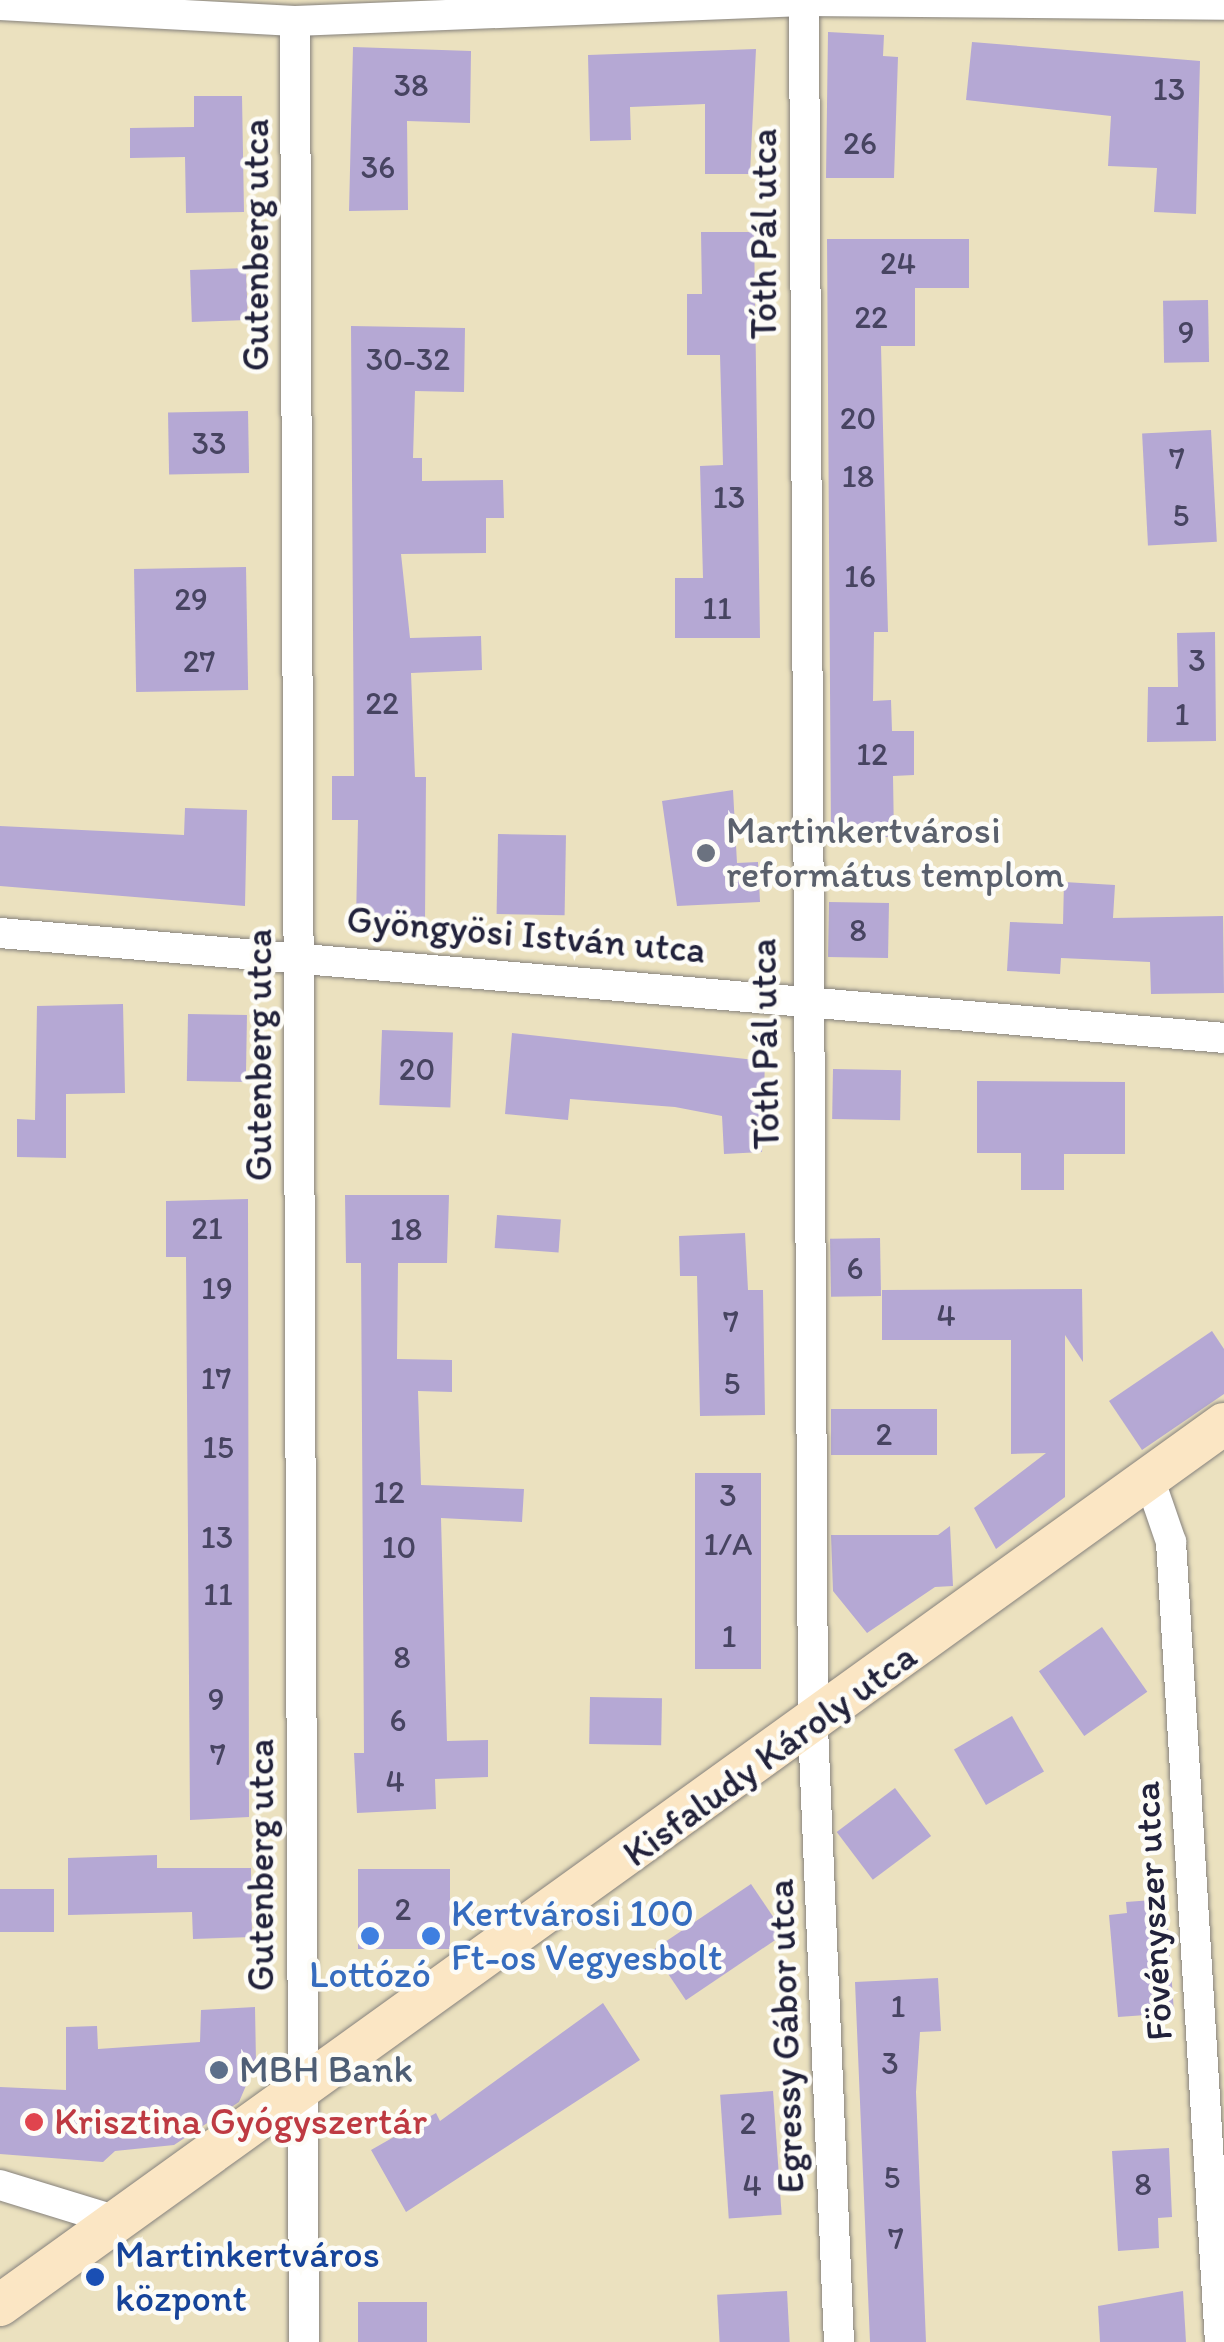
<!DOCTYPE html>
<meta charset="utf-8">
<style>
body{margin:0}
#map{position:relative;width:1224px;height:2342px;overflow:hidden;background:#ebe1bf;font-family:Itim,sans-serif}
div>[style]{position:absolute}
.building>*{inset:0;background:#b5a8d4;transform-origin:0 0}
.roads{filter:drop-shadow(0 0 2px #86827d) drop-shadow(0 0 2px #86827d)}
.minor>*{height:30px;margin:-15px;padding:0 15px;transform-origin:15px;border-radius:15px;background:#fff}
.secondary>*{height:42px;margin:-21px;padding:0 21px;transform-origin:21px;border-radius:21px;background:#fbe6c4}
.dots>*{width:28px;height:28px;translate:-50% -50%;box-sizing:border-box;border:5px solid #fdfcf7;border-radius:50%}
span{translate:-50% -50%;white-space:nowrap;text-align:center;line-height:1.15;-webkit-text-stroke:9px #fdfcf7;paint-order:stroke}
.number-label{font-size:32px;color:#474461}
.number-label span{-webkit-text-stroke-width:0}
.street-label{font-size:38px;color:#22223b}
.worship-label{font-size:38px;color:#5b616d}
.left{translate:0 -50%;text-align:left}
.shop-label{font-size:38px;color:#366cbe}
.service-label{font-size:38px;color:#4e5e75}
.health-label{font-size:38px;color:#be3a42}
.transit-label{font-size:38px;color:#164399}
</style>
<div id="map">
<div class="building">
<i style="clip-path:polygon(828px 32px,884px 35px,883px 56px,898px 57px,894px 178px,826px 178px)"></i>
<i style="clip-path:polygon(972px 42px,1200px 61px,1196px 214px,1154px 212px,1157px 168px,1108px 166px,1111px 116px,966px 100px)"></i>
<i style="clip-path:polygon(353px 47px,471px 51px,470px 123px,407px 121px,408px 210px,349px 211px)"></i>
<i style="clip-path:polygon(756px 49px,750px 174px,705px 174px,705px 104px,630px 107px,631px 140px,590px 141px,588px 55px)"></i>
<i style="clip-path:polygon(194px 96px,242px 96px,244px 212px,186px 213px,185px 157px,130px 158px,130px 128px,194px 127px)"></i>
<i style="clip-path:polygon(701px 232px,754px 232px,760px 638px,675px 638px,675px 578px,703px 578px,700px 466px,723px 465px,720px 355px,687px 355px,687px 294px,702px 294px)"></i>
<i style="clip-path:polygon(827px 239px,969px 239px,969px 288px,915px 288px,915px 346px,881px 346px,888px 632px,874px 632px,873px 701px,891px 700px,892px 731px,914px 731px,914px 775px,893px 776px,894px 837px,831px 838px)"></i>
<i style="left:246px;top:268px;width:52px;height:56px;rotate:88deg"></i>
<i style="left:1208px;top:300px;width:62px;height:45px;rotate:89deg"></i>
<i style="clip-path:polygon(351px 326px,465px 328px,464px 392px,415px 391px,413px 458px,422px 458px,422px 481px,503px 480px,504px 518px,486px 518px,486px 553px,401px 554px,410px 638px,481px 636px,482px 670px,411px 673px,415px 777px,426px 777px,425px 922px,356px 922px,358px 820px,332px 820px,332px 776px,354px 776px)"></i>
<i style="left:248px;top:411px;width:62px;height:80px;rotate:89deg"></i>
<i style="left:1211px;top:430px;width:112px;height:69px;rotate:87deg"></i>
<i style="left:246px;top:567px;width:123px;height:112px;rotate:89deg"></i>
<i style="clip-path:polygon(1215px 632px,1216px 741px,1147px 742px,1148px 687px,1178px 687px,1177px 633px)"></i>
<i style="clip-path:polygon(733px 790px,737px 863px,758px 862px,760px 902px,677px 906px,662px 801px)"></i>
<i style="clip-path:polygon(185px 808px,247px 810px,245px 906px,0 886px,0 826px,184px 835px)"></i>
<i style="left:498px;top:834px;width:68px;height:80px;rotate:1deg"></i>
<i style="clip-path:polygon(1064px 882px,1115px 885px,1113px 918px,1223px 916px,1224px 993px,1151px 994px,1150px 962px,1061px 958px,1060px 974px,1007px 971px,1010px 922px,1063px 924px)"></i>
<i style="left:829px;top:902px;width:60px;height:55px;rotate:1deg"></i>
<i style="clip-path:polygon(123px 1004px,125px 1093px,66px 1094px,66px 1158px,17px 1157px,17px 1119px,35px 1120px,37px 1006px)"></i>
<i style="left:188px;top:1014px;width:59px;height:67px;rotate:1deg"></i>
<i style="left:382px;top:1030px;width:71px;height:75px;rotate:2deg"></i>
<i style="clip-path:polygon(512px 1033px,765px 1061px,762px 1152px,724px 1154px,722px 1116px,675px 1107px,570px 1099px,568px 1120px,505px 1114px)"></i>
<i style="left:833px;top:1069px;width:68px;height:50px;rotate:1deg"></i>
<i style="clip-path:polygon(977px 1081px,1125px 1082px,1125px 1154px,1064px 1154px,1064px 1190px,1021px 1190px,1021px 1153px,977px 1153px)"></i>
<i style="clip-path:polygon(345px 1195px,449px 1195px,447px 1263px,398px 1263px,397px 1359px,452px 1360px,452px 1392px,418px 1391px,421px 1485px,524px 1489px,522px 1522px,441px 1518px,447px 1741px,488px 1740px,488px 1777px,435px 1779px,436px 1809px,357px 1813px,354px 1753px,364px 1753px,361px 1263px,346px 1263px)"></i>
<i style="clip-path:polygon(248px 1199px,249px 1817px,190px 1820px,186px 1257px,166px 1257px,166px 1201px)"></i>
<i style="left:497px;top:1215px;width:64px;height:33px;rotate:4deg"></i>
<i style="clip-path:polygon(745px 1233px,748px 1290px,763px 1290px,765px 1415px,700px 1416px,697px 1276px,680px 1276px,679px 1236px)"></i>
<i style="left:880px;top:1238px;width:58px;height:50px;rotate:89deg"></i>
<i style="clip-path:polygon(1082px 1289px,1083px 1362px,1065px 1335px,1065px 1497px,996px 1549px,974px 1508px,1046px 1453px,1011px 1454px,1011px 1340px,882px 1340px,882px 1290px)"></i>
<i style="clip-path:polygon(1212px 1331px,1224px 1349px,1224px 1394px,1142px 1450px,1109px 1401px)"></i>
<i style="left:937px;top:1409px;width:46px;height:106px;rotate:90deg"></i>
<i style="left:695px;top:1473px;width:66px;height:196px"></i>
<i style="clip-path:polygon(950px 1526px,953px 1586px,935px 1587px,867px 1633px,833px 1591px,831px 1535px,938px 1535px)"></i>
<i style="left:1102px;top:1627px;width:79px;height:77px;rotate:55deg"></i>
<i style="left:590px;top:1697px;width:72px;height:47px;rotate:1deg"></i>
<i style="left:1012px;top:1716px;width:64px;height:67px;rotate:60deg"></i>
<i style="left:895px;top:1788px;width:60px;height:73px;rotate:53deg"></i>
<i style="clip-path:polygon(157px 1855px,157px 1868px,251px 1868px,252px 1937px,193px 1939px,192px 1912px,68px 1915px,68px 1858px)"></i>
<i style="left:358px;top:1869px;width:92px;height:80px"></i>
<i style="left:751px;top:1884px;width:60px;height:119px;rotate:56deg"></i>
<i style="left:0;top:1889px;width:54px;height:43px"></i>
<i style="clip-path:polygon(1166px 1899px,1174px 2013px,1118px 2017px,1109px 1915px,1127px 1913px,1126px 1902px)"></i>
<i style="clip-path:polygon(938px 1978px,941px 2031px,920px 2032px,916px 2092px,926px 2342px,870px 2342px,855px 1982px)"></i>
<i style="clip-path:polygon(603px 2003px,640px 2060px,406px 2212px,371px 2150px,436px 2113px,440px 2121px)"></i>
<i style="clip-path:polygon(255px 2007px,256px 2062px,239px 2102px,174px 2145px,115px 2151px,103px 2162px,0 2154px,0 2087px,66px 2090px,66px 2027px,97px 2026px,98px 2049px,200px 2042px,201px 2010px)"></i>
<i style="left:773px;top:2091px;width:124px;height:53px;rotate:86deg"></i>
<i style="clip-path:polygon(1169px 2148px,1172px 2217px,1158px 2218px,1159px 2248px,1118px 2251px,1112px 2151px)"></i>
<i style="left:787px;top:2291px;width:51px;height:70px;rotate:87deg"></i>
<i style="clip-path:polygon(1183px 2291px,1186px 2342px,1100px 2342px,1098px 2306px)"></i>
<i style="left:358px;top:2302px;width:69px;height:40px"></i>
</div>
<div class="roads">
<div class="minor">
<i style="left:804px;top:1px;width:1726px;rotate:89.7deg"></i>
<i style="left:813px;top:1727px;width:616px;rotate:87.58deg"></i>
<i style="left:0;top:5px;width:295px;rotate:3.1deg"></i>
<i style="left:295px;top:21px;width:509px;rotate:-2.25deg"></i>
<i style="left:804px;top:1px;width:420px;rotate:0.5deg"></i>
<i style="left:295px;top:21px;width:2321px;rotate:89.78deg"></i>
<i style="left:0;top:933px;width:1228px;rotate:4.9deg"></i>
<i style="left:1149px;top:1478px;width:68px;rotate:71deg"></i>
<i style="left:1171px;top:1542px;width:801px;rotate:86.5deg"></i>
<i style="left:0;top:2185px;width:122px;rotate:17.1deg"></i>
</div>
<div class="secondary">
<i style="left:0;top:2305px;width:1508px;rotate:-35.75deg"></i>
</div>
</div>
<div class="dots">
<i style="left:706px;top:853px;background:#6b7280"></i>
<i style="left:370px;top:1936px;background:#3f7fe0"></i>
<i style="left:431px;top:1936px;background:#3f7fe0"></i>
<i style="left:219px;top:2070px;background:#5c6f8a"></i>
<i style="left:34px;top:2122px;background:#e0444e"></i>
<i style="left:95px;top:2277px;background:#1a4fb4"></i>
</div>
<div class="number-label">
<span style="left:411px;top:85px">38</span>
<span style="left:1169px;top:89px">13</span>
<span style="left:860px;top:143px">26</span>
<span style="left:378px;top:167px">36</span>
<span style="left:898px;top:263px">24</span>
<span style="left:871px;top:317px">22</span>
<span style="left:1186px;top:332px">9</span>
<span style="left:408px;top:359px">30-32</span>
<span style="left:858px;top:418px">20</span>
<span style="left:209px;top:443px">33</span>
<span style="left:1177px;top:458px">7</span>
<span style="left:858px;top:476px">18</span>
<span style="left:729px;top:497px">13</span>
<span style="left:1181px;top:515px">5</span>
<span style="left:860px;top:576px">16</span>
<span style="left:191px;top:599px">29</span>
<span style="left:717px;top:608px">11</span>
<span style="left:1197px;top:660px">3</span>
<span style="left:199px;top:661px">27</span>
<span style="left:382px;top:703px">22</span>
<span style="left:1182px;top:714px">1</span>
<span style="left:872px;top:754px">12</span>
<span style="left:858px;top:930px">8</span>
<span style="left:417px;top:1069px">20</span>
<span style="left:207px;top:1228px">21</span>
<span style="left:406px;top:1229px">18</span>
<span style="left:855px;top:1268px">6</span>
<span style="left:217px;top:1288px">19</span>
<span style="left:946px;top:1315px">4</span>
<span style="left:731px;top:1321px">7</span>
<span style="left:216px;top:1378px">17</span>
<span style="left:732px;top:1383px">5</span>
<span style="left:884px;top:1434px">2</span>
<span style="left:218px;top:1447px">15</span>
<span style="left:389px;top:1492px">12</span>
<span style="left:728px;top:1495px">3</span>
<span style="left:217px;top:1537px">13</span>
<span style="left:728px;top:1544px">1/A</span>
<span style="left:399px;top:1547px">10</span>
<span style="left:218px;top:1594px">11</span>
<span style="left:729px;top:1636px">1</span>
<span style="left:402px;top:1657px">8</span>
<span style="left:216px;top:1699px">9</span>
<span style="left:398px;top:1720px">6</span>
<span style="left:218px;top:1754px">7</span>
<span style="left:395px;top:1781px">4</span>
<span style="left:403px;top:1909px">2</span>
<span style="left:898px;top:2006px">1</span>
<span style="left:890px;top:2063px">3</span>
<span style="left:748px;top:2123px">2</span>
<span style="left:892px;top:2177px">5</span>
<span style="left:1143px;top:2184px">8</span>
<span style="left:752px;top:2185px">4</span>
<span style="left:896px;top:2238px">7</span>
</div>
<div class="street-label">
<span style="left:764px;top:234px;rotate:-90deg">Tóth Pál utca</span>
<span style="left:256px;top:245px;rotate:-90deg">Gutenberg utca</span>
<span style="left:526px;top:935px;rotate:5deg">Gyöngyösi István utca</span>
<span style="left:765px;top:1044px;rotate:-91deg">Tóth Pál utca</span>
<span style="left:259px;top:1055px;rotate:-90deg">Gutenberg utca</span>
<span style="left:770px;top:1755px;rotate:-36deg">Kisfaludy Károly utca</span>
<span style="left:261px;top:1865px;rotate:-90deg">Gutenberg utca</span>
<span style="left:1153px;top:1911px;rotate:-93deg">Fövényszer utca</span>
<span style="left:786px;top:2036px;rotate:-92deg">Egressy Gábor utca</span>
</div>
<div class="worship-label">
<span class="left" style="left:726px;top:853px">Martinkertvárosi<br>református templom</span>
</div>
<div class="shop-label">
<span class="left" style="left:451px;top:1936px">Kertvárosi 100<br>Ft-os Vegyesbolt</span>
<span style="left:370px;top:1975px">Lottózó</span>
</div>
<div class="service-label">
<span class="left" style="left:239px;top:2070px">MBH Bank</span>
</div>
<div class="health-label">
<span class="left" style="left:54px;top:2122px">Krisztina Gyógyszertár</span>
</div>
<div class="transit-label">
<span class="left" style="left:115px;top:2277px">Martinkertváros<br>központ</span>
</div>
</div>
